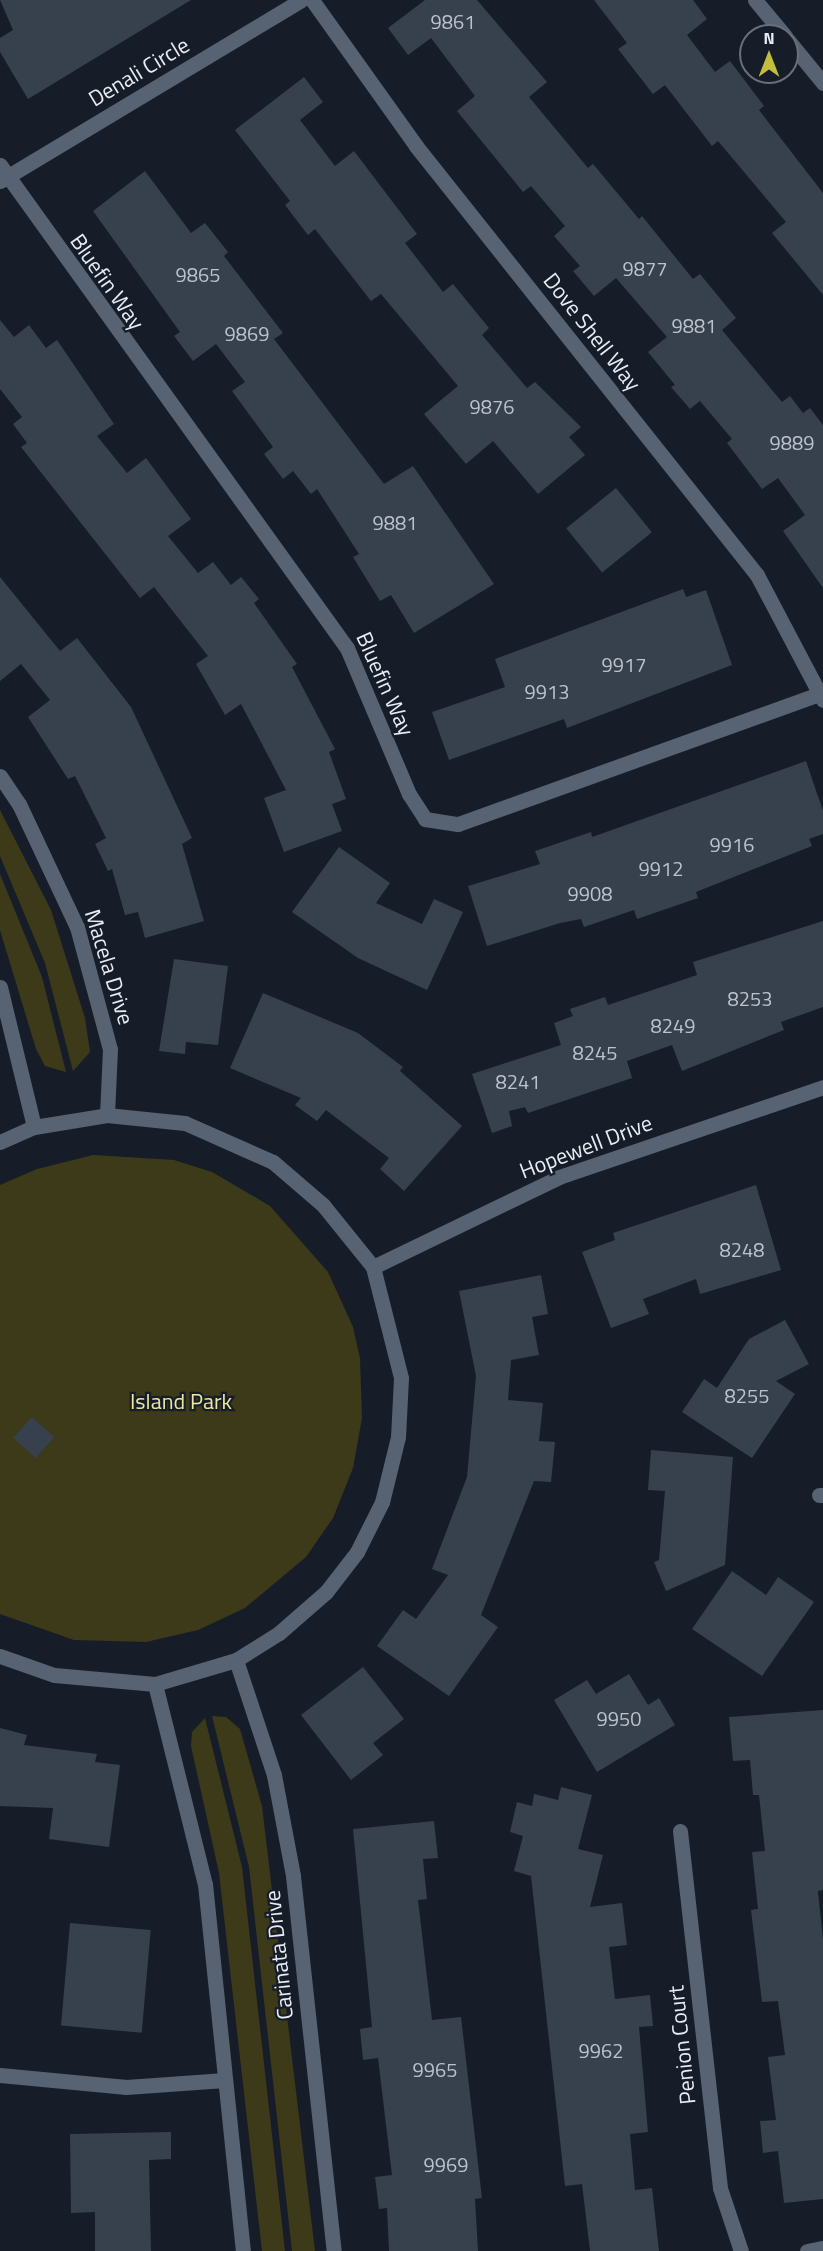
<!DOCTYPE html>
<style>
body{margin:0}
#map{position:relative;width:823px;height:2251px;overflow:hidden;background:#161d29;font-family:"Titillium Web",sans-serif}
div>[style]{position:absolute}
.green>*{inset:0;background:#3c3a19}
.building>*{inset:0;background:#37404d;transform-origin:0 0}
.minor>*{height:15px;margin:-7.5px;padding:0 7.5px;transform-origin:7.5px;border-radius:7.5px;background:#576272}
span{translate:-50% -50%;white-space:nowrap;text-align:center;line-height:1.15;-webkit-text-stroke:4.5px #161d29;paint-order:stroke}
.number-label{font-size:20px;color:#bcc2cb}
.number-label span{-webkit-text-stroke-width:0}
.street-label{font-size:22px;color:#e8edf5}
.park-label{font-size:22px;color:#eae89c}
.north{position:absolute;left:739px;top:24px;width:60px;height:60px;box-sizing:border-box;background:#161d29;border:2px solid #6a707b;border-radius:50%;rotate:0deg;font-size:16px;font-weight:700;line-height:24px;text-align:center;color:#e8edf5}
.north::after{content:'';display:block;margin:auto;width:21px;height:27px;background:#c3bd3e;clip-path:polygon(50% 0,100% 100%,50% 72%,0 100%)}
</style>
<div id="map">
<div class="green">
<i style="clip-path:polygon(0 810px,51px 910px,85px 1018px,90px 1052px,73px 1071px,45px 963px,0 856px)"></i>
<i style="clip-path:polygon(0 874px,42px 977px,66px 1072px,45px 1066px,36px 1049px,0 930px)"></i>
<i style="clip-path:polygon(93px 1155px,174px 1160px,212px 1172px,270px 1206px,328px 1272px,353px 1327px,360px 1358px,362px 1418px,353px 1468px,333px 1518px,306px 1557px,245px 1608px,198px 1630px,146px 1642px,74px 1640px,0 1614px,0 1185px,37px 1169px)"></i>
<i style="clip-path:polygon(212px 1716px,226px 1717px,240px 1729px,262px 1806px,315px 2251px,292px 2251px,249px 1867px)"></i>
<i style="clip-path:polygon(205px 1718px,242px 1867px,285px 2251px,262px 2251px,219px 1873px,191px 1746px,192px 1732px)"></i>
</div>
<div class="building">
<i style="clip-path:polygon(0 0,191px 0,28px 99px,0 52px,0 38px,13px 30px)"></i>
<i style="clip-path:polygon(425px 0,477px 0,547px 82px,529px 97px,588px 168px,593px 164px,639px 219px,642px 216px,693px 279px,700px 274px,736px 318px,722px 330px,782px 402px,790px 396px,803px 413px,810px 408px,823px 425px,823px 588px,783px 531px,805px 515px,778px 478px,762px 489px,727px 443px,732px 439px,700px 401px,690px 409px,671px 387px,675px 385px,648px 352px,667px 337px,616px 278px,594px 296px,573px 271px,580px 266px,554px 236px,565px 226px,531px 186px,523px 192px,457px 111px,475px 96px,431px 38px,408px 55px,388px 28px)"></i>
<i style="clip-path:polygon(594px 0,693px 0,707px 19px,687px 35px,715px 72px,730px 61px,764px 106px,759px 110px,823px 193px,823px 295px,772px 233px,786px 222px,718px 141px,712px 146px,665px 85px,653px 94px,618px 49px,627px 43px)"></i>
<i style="clip-path:polygon(304px 77px,323px 102px,300px 120px,335px 166px,354px 151px,417px 234px,405px 243px,443px 292px,453px 284px,489px 328px,482px 335px,527px 388px,535px 382px,581px 427px,569px 437px,585px 455px,538px 494px,493px 441px,466px 464px,424px 414px,458px 386px,381px 294px,371px 301px,315px 229px,308px 235px,285px 205px,290px 201px,235px 130px)"></i>
<i style="clip-path:polygon(145px 171px,191px 233px,205px 223px,228px 252px,224px 256px,283px 333px,274px 339px,384px 484px,413px 466px,494px 584px,414px 633px,391px 595px,380px 601px,353px 557px,359px 554px,317px 489px,311px 494px,293px 471px,283px 479px,264px 454px,273px 447px,232px 391px,245px 382px,216px 344px,193px 361px,174px 336px,180px 332px,93px 211px)"></i>
<i style="clip-path:polygon(0 320px,14px 337px,29px 325px,46px 348px,57px 340px,114px 424px,97px 436px,127px 473px,146px 458px,191px 519px,168px 536px,198px 573px,213px 562px,231px 585px,241px 577px,259px 599px,254px 603px,297px 664px,292px 667px,335px 749px,329px 752px,346px 799px,332px 804px,342px 831px,284px 852px,264px 798px,286px 790px,241px 704px,225px 715px,196px 664px,208px 656px,154px 587px,140px 598px,21px 447px,27px 443px,13px 424px,22px 417px,0 389px)"></i>
<i style="left:616px;top:488px;width:57px;height:64px;rotate:51deg"></i>
<i style="clip-path:polygon(0 577px,60px 651px,77px 638px,131px 707px,192px 838px,182px 844px,204px 921px,145px 938px,138px 912px,125px 915px,112px 869px,108px 871px,95px 844px,106px 838px,75px 776px,68px 779px,28px 717px,50px 700px,21px 664px,0 681px)"></i>
<i style="clip-path:polygon(683px 589px,686px 597px,706px 590px,732px 665px,567px 728px,564px 719px,449px 760px,432px 712px,505px 687px,495px 659px)"></i>
<i style="clip-path:polygon(806px 761px,823px 811px,823px 834px,809px 839px,812px 846px,696px 892px,698px 898px,637px 919px,634px 910px,584px 927px,581px 919px,560px 923px,487px 946px,468px 886px,540px 864px,535px 851px,591px 832px,592px 837px)"></i>
<i style="clip-path:polygon(339px 847px,390px 883px,376px 903px,422px 924px,434px 899px,463px 912px,427px 990px,358px 958px,292px 912px)"></i>
<i style="clip-path:polygon(823px 921px,823px 1007px,781px 1022px,784px 1030px,682px 1071px,672px 1045px,627px 1061px,632px 1078px,528px 1113px,525px 1107px,509px 1111px,512px 1126px,492px 1133px,472px 1074px,561px 1045px,554px 1023px,573px 1016px,570px 1009px,605px 997px,608px 1005px,697px 975px,693px 962px)"></i>
<i style="clip-path:polygon(174px 959px,228px 966px,218px 1045px,186px 1042px,185px 1054px,159px 1051px)"></i>
<i style="clip-path:polygon(263px 993px,358px 1033px,403px 1067px,400px 1071px,462px 1126px,404px 1191px,380px 1169px,389px 1158px,326px 1110px,317px 1121px,295px 1105px,301px 1098px,230px 1068px)"></i>
<i style="clip-path:polygon(756px 1185px,781px 1270px,700px 1294px,696px 1279px,643px 1299px,649px 1314px,611px 1328px,582px 1252px,615px 1240px,613px 1233px)"></i>
<i style="clip-path:polygon(541px 1275px,548px 1314px,532px 1317px,539px 1355px,511px 1360px,508px 1400px,543px 1403px,539px 1441px,555px 1442px,551px 1482px,534px 1481px,481px 1615px,498px 1627px,449px 1696px,377px 1646px,403px 1610px,416px 1619px,448px 1575px,432px 1569px,467px 1477px,476px 1376px,459px 1291px)"></i>
<i style="clip-path:polygon(785px 1320px,809px 1364px,776px 1381px,795px 1394px,752px 1458px,682px 1412px,704px 1379px,717px 1388px,749px 1339px)"></i>
<i style="left:32px;top:1417px;width:30px;height:28px;rotate:42deg"></i>
<i style="clip-path:polygon(651px 1450px,733px 1457px,725px 1565px,666px 1591px,654px 1562px,659px 1560px,665px 1491px,648px 1490px)"></i>
<i style="clip-path:polygon(732px 1571px,766px 1595px,778px 1577px,814px 1602px,762px 1676px,692px 1629px)"></i>
<i style="clip-path:polygon(363px 1667px,404px 1719px,373px 1743px,383px 1755px,351px 1780px,301px 1715px)"></i>
<i style="clip-path:polygon(629px 1674px,648px 1705px,659px 1698px,675px 1725px,597px 1772px,554px 1700px,587px 1680px,596px 1694px)"></i>
<i style="clip-path:polygon(823px 1710px,823px 1890px,818px 1891px,823px 1940px,823px 2199px,784px 2203px,778px 2151px,763px 2153px,760px 2121px,776px 2120px,768px 2057px,785px 2055px,778px 2001px,762px 2002px,751px 1910px,758px 1909px,752px 1852px,765px 1851px,759px 1795px,753px 1795px,750px 1760px,733px 1761px,729px 1717px)"></i>
<i style="clip-path:polygon(0 1728px,27px 1735px,24px 1745px,97px 1754px,95px 1762px,120px 1765px,109px 1847px,49px 1839px,53px 1808px,0 1806px)"></i>
<i style="clip-path:polygon(561px 1787px,592px 1795px,578px 1849px,603px 1855px,590px 1907px,622px 1903px,627px 1945px,609px 1947px,615px 1999px,650px 1995px,653px 2026px,639px 2027px,648px 2132px,630px 2134px,635px 2190px,652px 2188px,659px 2251px,590px 2251px,582px 2184px,565px 2186px,531px 1876px,514px 1871px,523px 1836px,510px 1832px,517px 1802px,532px 1806px,534px 1794px,558px 1800px)"></i>
<i style="clip-path:polygon(434px 1821px,438px 1858px,423px 1859px,427px 1899px,418px 1900px,432px 2020px,461px 2017px,482px 2198px,475px 2199px,478px 2251px,389px 2251px,387px 2208px,379px 2209px,375px 2177px,392px 2175px,378px 2058px,363px 2060px,360px 2029px,372px 2027px,353px 1829px)"></i>
<i style="left:70px;top:1923px;width:81px;height:103px;rotate:5deg"></i>
<i style="clip-path:polygon(171px 2132px,171px 2159px,149px 2160px,151px 2251px,95px 2251px,95px 2212px,71px 2213px,70px 2134px)"></i>
</div>
<div class="minor">
<i style="left:312px;top:0;width:179px;rotate:54.5deg"></i>
<i style="left:416px;top:146px;width:548px;rotate:51.52deg"></i>
<i style="left:757px;top:575px;width:141px;rotate:62.2deg"></i>
<i style="left:755px;top:0;width:47px;rotate:50.2deg"></i>
<i style="left:787px;top:39px;width:57px;rotate:50.7deg"></i>
<i style="left:0;top:165px;width:595px;rotate:54.31deg"></i>
<i style="left:347px;top:648px;width:159px;rotate:67deg"></i>
<i style="left:409px;top:794px;width:30px;rotate:57deg"></i>
<i style="left:425px;top:819px;width:33px;rotate:9deg"></i>
<i style="left:458px;top:824px;width:385px;rotate:-19.8deg"></i>
<i style="left:0;top:181px;width:351px;rotate:-31deg"></i>
<i style="left:0;top:776px;width:34px;rotate:56deg"></i>
<i style="left:19px;top:804px;width:136px;rotate:64.8deg"></i>
<i style="left:77px;top:927px;width:126px;rotate:74.9deg"></i>
<i style="left:110px;top:1049px;width:66px;rotate:92.6deg"></i>
<i style="left:0;top:987px;width:144px;rotate:76.3deg"></i>
<i style="left:0;top:1142px;width:37px;rotate:-24deg"></i>
<i style="left:34px;top:1127px;width:74px;rotate:-9.3deg"></i>
<i style="left:107px;top:1115px;width:78px;rotate:5.9deg"></i>
<i style="left:185px;top:1123px;width:96px;rotate:23.9deg"></i>
<i style="left:273px;top:1162px;width:66px;rotate:40.7deg"></i>
<i style="left:323px;top:1205px;width:80px;rotate:51.1deg"></i>
<i style="left:373px;top:1267px;width:114px;rotate:75.8deg"></i>
<i style="left:401px;top:1378px;width:59px;rotate:92.9deg"></i>
<i style="left:398px;top:1437px;width:67px;rotate:103.8deg"></i>
<i style="left:382px;top:1502px;width:56px;rotate:116.6deg"></i>
<i style="left:357px;top:1552px;width:51px;rotate:127.8deg"></i>
<i style="left:326px;top:1592px;width:62px;rotate:138.9deg"></i>
<i style="left:279px;top:1633px;width:51px;rotate:147.9deg"></i>
<i style="left:236px;top:1660px;width:84px;rotate:163.5deg"></i>
<i style="left:155px;top:1684px;width:101px;rotate:-174.9deg"></i>
<i style="left:54px;top:1675px;width:57px;rotate:-160.6deg"></i>
<i style="left:373px;top:1267px;width:207px;rotate:-25.8deg"></i>
<i style="left:559px;top:1177px;width:279px;rotate:-18.8deg"></i>
<i style="left:819px;top:1495px;width:4px"></i>
<i style="left:236px;top:1660px;width:121px;rotate:71.7deg"></i>
<i style="left:274px;top:1775px;width:103px;rotate:79.3deg"></i>
<i style="left:293px;top:1876px;width:377px;rotate:83.8deg"></i>
<i style="left:155px;top:1684px;width:206px;rotate:76deg"></i>
<i style="left:205px;top:1884px;width:369px;rotate:84.1deg"></i>
<i style="left:680px;top:1831px;width:359px;rotate:83.6deg"></i>
<i style="left:720px;top:2188px;width:66px;rotate:71.6deg"></i>
<i style="left:0;top:2075px;width:127px;rotate:5.4deg"></i>
<i style="left:126px;top:2087px;width:99px;rotate:-4deg"></i>
<i style="left:807px;top:2251px;width:16px;rotate:-11deg"></i>
</div>
<div class="number-label">
<span style="left:453px;top:21px">9861</span>
<span style="left:645px;top:268px">9877</span>
<span style="left:198px;top:274px">9865</span>
<span style="left:694px;top:325px">9881</span>
<span style="left:247px;top:333px">9869</span>
<span style="left:492px;top:406px">9876</span>
<span style="left:792px;top:442px">9889</span>
<span style="left:395px;top:522px">9881</span>
<span style="left:624px;top:664px">9917</span>
<span style="left:547px;top:691px">9913</span>
<span style="left:732px;top:844px">9916</span>
<span style="left:661px;top:868px">9912</span>
<span style="left:590px;top:893px">9908</span>
<span style="left:750px;top:998px">8253</span>
<span style="left:673px;top:1025px">8249</span>
<span style="left:595px;top:1052px">8245</span>
<span style="left:518px;top:1081px">8241</span>
<span style="left:742px;top:1249px">8248</span>
<span style="left:747px;top:1395px">8255</span>
<span style="left:619px;top:1718px">9950</span>
<span style="left:601px;top:2050px">9962</span>
<span style="left:435px;top:2069px">9965</span>
<span style="left:446px;top:2164px">9969</span>
</div>
<div class="street-label">
<span style="left:139px;top:72px;rotate:-31deg">Denali Circle</span>
<span style="left:107px;top:282px;rotate:55deg">Bluefin Way</span>
<span style="left:592px;top:332px;rotate:52deg">Dove Shell Way</span>
<span style="left:385px;top:684px;rotate:66deg">Bluefin Way</span>
<span style="left:109px;top:967px;rotate:73deg">Macela Drive</span>
<span style="left:586px;top:1147px;rotate:-21deg">Hopewell Drive</span>
<span style="left:279px;top:1955px;rotate:-96deg">Carinata Drive</span>
<span style="left:682px;top:2045px;rotate:-96deg">Penion Court</span>
</div>
<div class="park-label">
<span style="left:181px;top:1402px">Island Park</span>
</div>
<div class="north">N</div>
</div>
